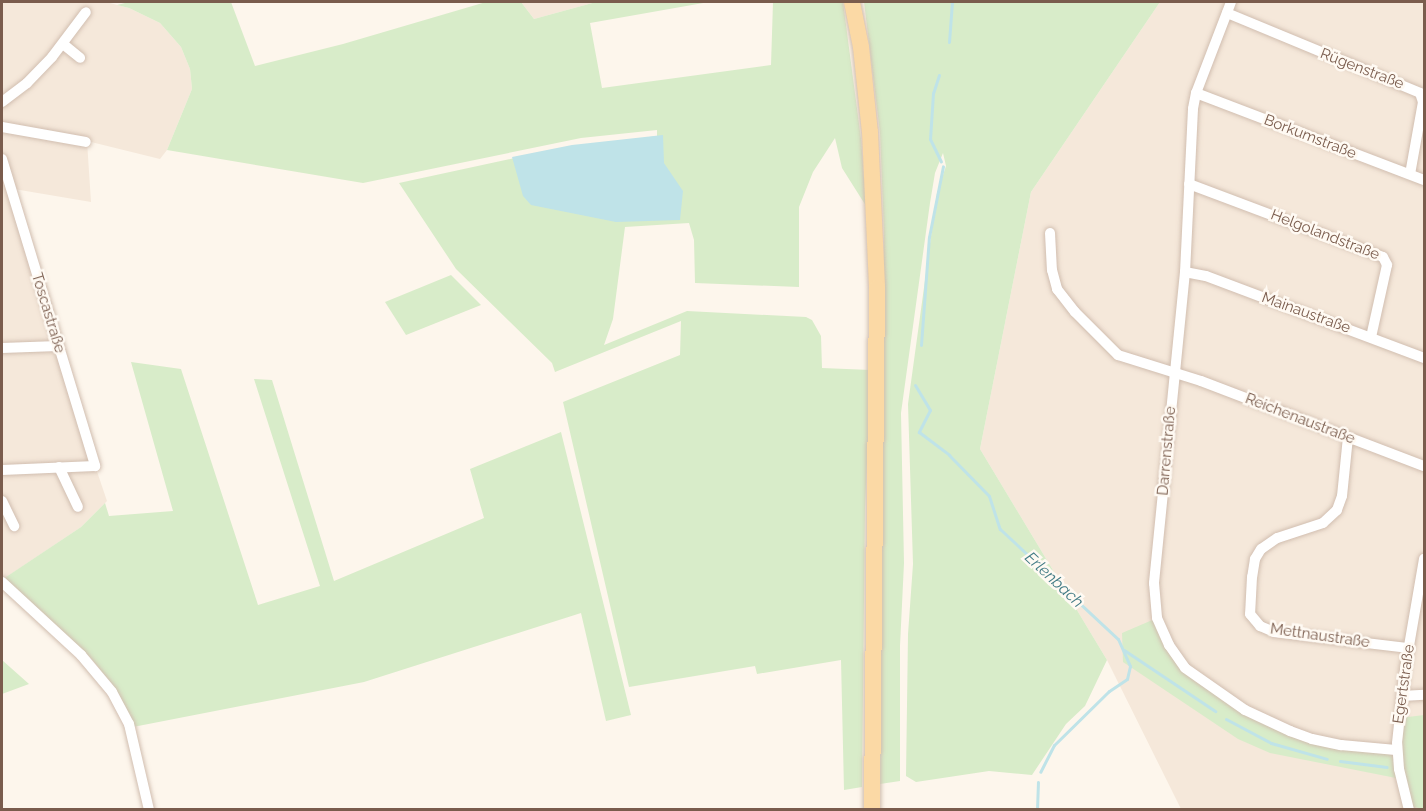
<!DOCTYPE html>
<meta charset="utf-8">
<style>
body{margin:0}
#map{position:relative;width:1426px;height:811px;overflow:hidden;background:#fdf6ec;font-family:Raleway,sans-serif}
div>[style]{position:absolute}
.residential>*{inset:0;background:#f5e8da}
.green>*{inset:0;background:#d8ecc9}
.water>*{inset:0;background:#bfe3e8}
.stream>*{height:3px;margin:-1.5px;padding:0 1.5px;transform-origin:1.5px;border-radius:1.5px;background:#bfe3e8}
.roads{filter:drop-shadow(0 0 2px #d1beb0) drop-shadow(0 0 2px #d1beb0)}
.minor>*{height:10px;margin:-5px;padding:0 5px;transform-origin:5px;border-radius:5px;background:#fff}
.primary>*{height:16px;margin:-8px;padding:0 8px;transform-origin:8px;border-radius:8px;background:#fbd9a5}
span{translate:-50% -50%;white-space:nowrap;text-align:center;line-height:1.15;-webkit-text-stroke:5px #fffaf3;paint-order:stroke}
.street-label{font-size:15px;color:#7a5c4d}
.water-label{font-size:16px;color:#437c86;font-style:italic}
.frame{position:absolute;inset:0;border:3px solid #7a5c4d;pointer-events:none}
</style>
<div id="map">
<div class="residential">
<i style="clip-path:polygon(2px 2px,106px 2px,129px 8px,160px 23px,181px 47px,190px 69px,192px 89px,167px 150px,160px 159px,87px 141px,91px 202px,14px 189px,85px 436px,107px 501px,81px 527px,2px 580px)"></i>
<i style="clip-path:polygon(521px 2px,596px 2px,534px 19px)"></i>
<i style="clip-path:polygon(1160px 2px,1424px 2px,1424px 809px,1181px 809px,1107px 660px,980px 449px,1031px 192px)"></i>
</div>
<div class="green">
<i style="clip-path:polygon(129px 2px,231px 2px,255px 66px,343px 44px,486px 2px,521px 2px,534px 19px,596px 2px,709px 2px,590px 23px,602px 88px,771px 65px,773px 2px,843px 2px,861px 139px,866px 206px,842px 168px,835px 138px,813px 172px,799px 207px,799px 287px,695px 283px,694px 240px,689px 223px,625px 227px,613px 319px,604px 345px,687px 311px,806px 317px,812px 320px,821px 336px,822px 368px,871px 370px,865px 507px,862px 787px,844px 790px,841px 660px,757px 674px,755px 666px,629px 687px,563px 402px,680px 355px,681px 321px,555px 372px,552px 363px,456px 269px,399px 183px,547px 151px,657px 136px,657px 130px,581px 138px,363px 183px,167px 150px,192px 89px,190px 69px,181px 47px,160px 23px,129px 8px,117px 5px)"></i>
<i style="clip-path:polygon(864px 2px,1160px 2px,1031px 192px,980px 449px,1107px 660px,1085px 706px,1066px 724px,1032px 775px,989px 771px,916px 782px,906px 776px,908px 634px,913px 564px,908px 404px,937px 193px,946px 166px,943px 153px,935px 173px,930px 203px,901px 413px,904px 563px,900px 646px,900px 781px,880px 784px,884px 231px,880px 133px)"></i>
<i style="clip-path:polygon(451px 275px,481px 305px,406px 335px,385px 302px)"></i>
<i style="clip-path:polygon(131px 362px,181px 369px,258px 605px,320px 586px,254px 379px,272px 380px,334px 581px,484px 518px,470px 469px,561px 432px,631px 715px,606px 721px,581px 613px,364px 682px,133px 727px,112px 684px,89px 656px,3px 579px,81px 527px,105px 503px,109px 516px,173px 511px)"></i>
<i style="clip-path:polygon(1157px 618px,1185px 668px,1290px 731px,1396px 750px,1400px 718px,1424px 715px,1424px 809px,1408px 806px,1401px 779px,1270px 753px,1238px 739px,1123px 662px,1122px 633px)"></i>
<i style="clip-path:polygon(2px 660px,29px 684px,2px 694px)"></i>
</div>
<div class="water">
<i style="clip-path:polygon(663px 135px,664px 163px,683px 191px,680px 220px,616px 222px,531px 205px,523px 196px,512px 157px,572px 145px)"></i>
</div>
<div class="stream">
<i style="left:949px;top:42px;width:40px;rotate:-85.7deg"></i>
<i style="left:939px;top:75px;width:19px;rotate:108deg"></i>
<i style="left:933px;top:93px;width:46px;rotate:93.7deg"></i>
<i style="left:930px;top:139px;width:25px;rotate:64deg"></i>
<i style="left:921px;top:345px;width:108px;rotate:-85.8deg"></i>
<i style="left:929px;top:237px;width:72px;rotate:-78.8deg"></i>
<i style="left:915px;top:385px;width:29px;rotate:59deg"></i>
<i style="left:930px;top:410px;width:25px;rotate:117deg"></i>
<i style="left:919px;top:432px;width:38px;rotate:37deg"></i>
<i style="left:949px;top:455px;width:57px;rotate:45.7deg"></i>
<i style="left:989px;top:496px;width:35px;rotate:72deg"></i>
<i style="left:1000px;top:529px;width:161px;rotate:43deg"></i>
<i style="left:1118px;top:639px;width:30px;rotate:66deg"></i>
<i style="left:1130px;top:666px;width:13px;rotate:103deg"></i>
<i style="left:1127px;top:679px;width:22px;rotate:146deg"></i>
<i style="left:1109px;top:691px;width:77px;rotate:135.5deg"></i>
<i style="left:1054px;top:745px;width:30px;rotate:117deg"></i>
<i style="left:1124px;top:650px;width:110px;rotate:33.8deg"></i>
<i style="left:1226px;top:719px;width:51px;rotate:28.1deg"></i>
<i style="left:1271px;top:743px;width:58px;rotate:15.9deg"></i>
<i style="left:1340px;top:761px;width:47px;rotate:7.3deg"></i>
<i style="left:1037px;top:810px;width:28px;rotate:-88deg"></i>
</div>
<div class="roads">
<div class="minor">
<i style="left:1231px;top:2px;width:97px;rotate:111deg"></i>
<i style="left:1196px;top:93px;width:16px;rotate:101deg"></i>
<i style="left:1193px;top:109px;width:163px;rotate:92.8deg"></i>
<i style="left:1185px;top:272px;width:313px;rotate:95.7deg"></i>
<i style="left:1154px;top:583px;width:35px;rotate:85deg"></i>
<i style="left:1157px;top:618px;width:30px;rotate:66deg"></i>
<i style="left:1169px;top:645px;width:28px;rotate:55deg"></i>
<i style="left:1185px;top:668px;width:73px;rotate:35deg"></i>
<i style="left:1245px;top:710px;width:50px;rotate:25deg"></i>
<i style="left:1290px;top:731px;width:23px;rotate:20deg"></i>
<i style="left:1312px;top:739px;width:30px;rotate:12deg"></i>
<i style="left:1341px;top:745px;width:55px;rotate:5.2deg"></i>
<i style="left:1227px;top:13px;width:209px;rotate:22.5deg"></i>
<i style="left:1420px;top:93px;width:9px;rotate:72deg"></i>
<i style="left:1423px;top:102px;width:73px;rotate:100.2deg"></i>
<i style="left:63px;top:44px;width:22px;rotate:39deg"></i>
<i style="left:1196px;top:93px;width:244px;rotate:20.9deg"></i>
<i style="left:2px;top:102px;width:31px;rotate:-37deg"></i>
<i style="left:27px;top:83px;width:36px;rotate:-46deg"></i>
<i style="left:52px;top:57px;width:56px;rotate:-52.9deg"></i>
<i style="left:2px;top:127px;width:85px;rotate:10.1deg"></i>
<i style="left:2px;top:159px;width:321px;rotate:73.1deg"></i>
<i style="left:95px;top:466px;width:93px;rotate:177.5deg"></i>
<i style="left:1189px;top:184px;width:207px;rotate:20.6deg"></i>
<i style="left:1383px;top:257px;width:9px;rotate:63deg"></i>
<i style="left:1387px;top:265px;width:74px;rotate:102.5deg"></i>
<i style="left:1050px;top:233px;width:37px;rotate:87deg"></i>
<i style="left:1052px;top:270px;width:20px;rotate:75deg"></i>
<i style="left:1057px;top:289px;width:29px;rotate:52deg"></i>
<i style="left:1075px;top:312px;width:61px;rotate:45deg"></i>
<i style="left:1118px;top:355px;width:87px;rotate:17.4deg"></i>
<i style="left:1201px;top:381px;width:239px;rotate:20.9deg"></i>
<i style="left:1185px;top:272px;width:21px;rotate:11deg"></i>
<i style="left:1206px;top:276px;width:233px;rotate:20.6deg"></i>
<i style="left:2px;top:348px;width:56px;rotate:-2deg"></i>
<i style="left:1348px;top:437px;width:59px;rotate:95.8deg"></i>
<i style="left:1342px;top:496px;width:15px;rotate:110deg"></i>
<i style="left:1337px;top:510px;width:19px;rotate:137deg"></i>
<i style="left:1323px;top:523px;width:48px;rotate:161.9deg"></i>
<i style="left:1277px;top:538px;width:19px;rotate:145deg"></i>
<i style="left:1261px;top:549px;width:12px;rotate:121deg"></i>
<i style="left:1255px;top:559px;width:18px;rotate:99deg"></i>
<i style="left:1252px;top:577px;width:37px;rotate:93deg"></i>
<i style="left:1250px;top:614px;width:16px;rotate:50deg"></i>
<i style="left:1260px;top:626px;width:15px;rotate:23deg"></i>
<i style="left:1274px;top:632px;width:136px;rotate:6.8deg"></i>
<i style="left:59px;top:467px;width:44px;rotate:64.6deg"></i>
<i style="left:2px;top:501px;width:28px;rotate:64deg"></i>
<i style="left:2px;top:582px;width:108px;rotate:42.7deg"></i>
<i style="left:81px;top:655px;width:48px;rotate:50deg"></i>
<i style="left:112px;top:692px;width:36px;rotate:62deg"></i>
<i style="left:129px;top:724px;width:88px;rotate:76.9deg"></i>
<i style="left:1402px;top:696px;width:22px;rotate:-3deg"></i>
<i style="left:1409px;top:810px;width:42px;rotate:-103.7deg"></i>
<i style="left:1399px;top:769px;width:26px;rotate:-94deg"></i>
<i style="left:1397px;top:743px;width:74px;rotate:-83.8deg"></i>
<i style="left:1405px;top:669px;width:112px;rotate:-80.2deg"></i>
</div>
<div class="primary">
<i style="left:852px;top:2px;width:46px;rotate:78.7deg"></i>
<i style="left:861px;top:47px;width:85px;rotate:84deg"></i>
<i style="left:870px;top:132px;width:156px;rotate:87.4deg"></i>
<i style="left:877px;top:288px;width:522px;rotate:90.55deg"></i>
</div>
</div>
<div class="street-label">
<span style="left:1362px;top:69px;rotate:21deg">Rügenstraße</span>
<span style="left:1310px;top:137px;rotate:21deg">Borkumstraße</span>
<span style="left:1325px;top:235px;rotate:21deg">Helgolandstraße</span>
<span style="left:48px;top:313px;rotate:73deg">Toscastraße</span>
<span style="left:1306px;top:313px;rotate:20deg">Mainaustraße</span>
<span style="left:1300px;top:419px;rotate:21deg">Reichenaustraße</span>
<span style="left:1167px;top:451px;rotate:-85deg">Darrenstraße</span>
<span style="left:1320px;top:636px;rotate:8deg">Mettnaustraße</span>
<span style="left:1404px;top:684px;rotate:-82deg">Egertstraße</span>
</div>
<div class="water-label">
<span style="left:1054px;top:580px;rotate:43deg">Erlenbach</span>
</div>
<div class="frame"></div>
</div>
